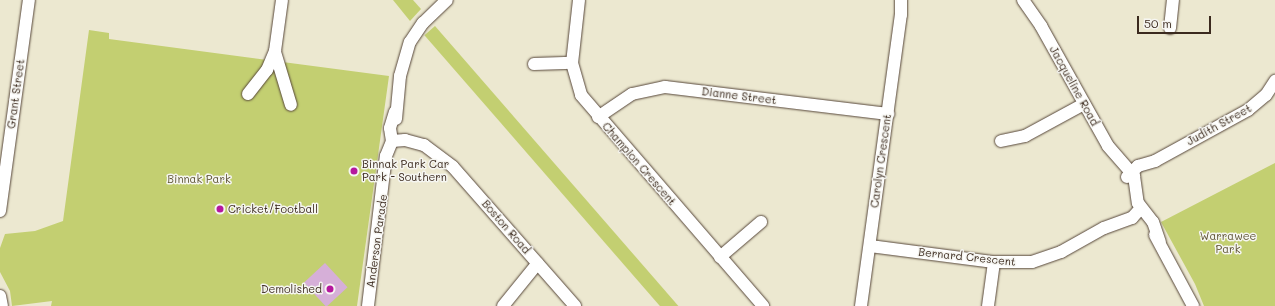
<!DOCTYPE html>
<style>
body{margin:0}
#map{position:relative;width:1275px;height:306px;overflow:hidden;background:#ece8d0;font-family:Mali,sans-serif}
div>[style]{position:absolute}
.green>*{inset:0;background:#c3cf71;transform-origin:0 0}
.building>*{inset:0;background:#d6afd8;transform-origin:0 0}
.roads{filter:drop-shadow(0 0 1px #564639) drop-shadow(0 0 1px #564639)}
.minor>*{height:12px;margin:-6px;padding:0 6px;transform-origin:6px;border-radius:6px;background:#fff}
.dots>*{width:11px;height:11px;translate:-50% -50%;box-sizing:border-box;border:2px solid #f6f6f2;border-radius:50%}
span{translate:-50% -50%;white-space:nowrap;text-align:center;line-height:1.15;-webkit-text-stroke:3px #f6f6f2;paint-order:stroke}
.street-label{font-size:11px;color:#3b2a1e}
.poi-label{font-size:11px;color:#3b2a1e}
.left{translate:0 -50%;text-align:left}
.right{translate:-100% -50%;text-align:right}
.park-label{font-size:11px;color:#5d5333}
.scale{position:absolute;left:1137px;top:16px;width:74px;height:18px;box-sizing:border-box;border:2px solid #3b2a1e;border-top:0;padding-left:5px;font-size:12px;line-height:14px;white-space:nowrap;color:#3b2a1e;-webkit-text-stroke:3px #f6f6f2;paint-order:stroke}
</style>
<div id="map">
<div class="green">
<i style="clip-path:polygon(393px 0,413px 0,421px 9px,410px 21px)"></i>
<i style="left:435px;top:26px;width:371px;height:14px;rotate:49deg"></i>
<i style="clip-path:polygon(89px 30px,109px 33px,109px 39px,389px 76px,357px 306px,51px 306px,52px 301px,12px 306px,10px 291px,0 272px,0 248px,5px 234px,35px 231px,63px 221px)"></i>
<i style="clip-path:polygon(1275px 163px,1275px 306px,1204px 306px,1195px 284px,1161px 222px)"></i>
</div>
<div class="building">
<i style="left:325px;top:263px;width:33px;height:29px;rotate:47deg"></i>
</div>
<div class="roads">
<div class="minor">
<i style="left:579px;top:0;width:63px;rotate:96.3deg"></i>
<i style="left:572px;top:63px;width:33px;rotate:74deg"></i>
<i style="left:581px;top:95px;width:279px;rotate:49.2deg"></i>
<i style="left:1023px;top:0;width:32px;rotate:55deg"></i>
<i style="left:1041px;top:26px;width:137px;rotate:60.8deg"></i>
<i style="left:1108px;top:146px;width:40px;rotate:49deg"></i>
<i style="left:1134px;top:176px;width:27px;rotate:82deg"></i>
<i style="left:1138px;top:203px;width:24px;rotate:52deg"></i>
<i style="left:1153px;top:222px;width:21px;rotate:71deg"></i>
<i style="left:1170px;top:28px;width:28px;rotate:-84deg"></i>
<i style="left:275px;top:52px;width:55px;rotate:73.2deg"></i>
<i style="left:534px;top:64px;width:38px;rotate:-2deg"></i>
<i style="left:248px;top:94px;width:31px;rotate:-52deg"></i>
<i style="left:267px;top:70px;width:21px;rotate:-67deg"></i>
<i style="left:275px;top:51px;width:51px;rotate:-82.2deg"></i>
<i style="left:598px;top:117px;width:41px;rotate:-34.1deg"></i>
<i style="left:632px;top:94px;width:34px;rotate:-12deg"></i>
<i style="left:665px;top:87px;width:225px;rotate:6.9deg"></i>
<i style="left:396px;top:119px;width:43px;rotate:-84.7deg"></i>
<i style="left:400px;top:76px;width:35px;rotate:-74deg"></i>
<i style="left:410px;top:42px;width:23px;rotate:-56deg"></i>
<i style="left:423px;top:23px;width:33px;rotate:-44deg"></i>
<i style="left:392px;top:141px;width:13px;rotate:-4deg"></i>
<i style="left:405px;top:140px;width:20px;rotate:15deg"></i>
<i style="left:424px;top:145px;width:36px;rotate:37deg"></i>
<i style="left:453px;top:167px;width:185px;rotate:48.7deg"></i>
<i style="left:1001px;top:141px;width:25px;rotate:-12deg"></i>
<i style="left:1025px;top:136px;width:67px;rotate:-28.5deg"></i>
<i style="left:1127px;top:177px;width:16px;rotate:-45deg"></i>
<i style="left:1138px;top:166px;width:18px;rotate:-16deg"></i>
<i style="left:1155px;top:161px;width:106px;rotate:-28.7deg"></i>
<i style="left:1248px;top:110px;width:23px;rotate:-40deg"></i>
<i style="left:1266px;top:95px;width:17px;rotate:-57deg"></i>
<i style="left:0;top:211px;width:213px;rotate:-82.2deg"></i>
<i style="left:1155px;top:235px;width:81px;rotate:61.8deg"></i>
<i style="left:870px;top:246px;width:125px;rotate:7.4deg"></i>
<i style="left:994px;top:262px;width:38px"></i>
<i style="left:1032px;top:262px;width:31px;rotate:-19deg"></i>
<i style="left:1061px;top:252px;width:49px;rotate:-29.2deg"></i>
<i style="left:1104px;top:228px;width:30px;rotate:-20deg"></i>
<i style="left:1132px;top:218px;width:12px;rotate:-48deg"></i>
<i style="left:720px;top:257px;width:54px;rotate:-40.5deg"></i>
<i style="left:0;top:296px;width:10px;rotate:79deg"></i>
<i style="left:368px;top:306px;width:151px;rotate:-83.2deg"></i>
<i style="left:386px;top:156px;width:16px;rotate:-68deg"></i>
<i style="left:392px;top:141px;width:13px;rotate:-99deg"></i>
<i style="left:390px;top:128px;width:17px;rotate:-73deg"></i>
<i style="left:503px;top:306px;width:55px;rotate:-50.9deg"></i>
<i style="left:861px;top:306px;width:294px;rotate:-82.2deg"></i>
<i style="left:901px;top:15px;width:15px;rotate:-90deg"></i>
<i style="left:988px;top:306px;width:44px;rotate:-82.2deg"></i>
</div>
</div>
<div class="dots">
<i style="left:354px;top:171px;background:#b5179e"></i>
<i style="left:220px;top:209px;background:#b5179e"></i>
<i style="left:330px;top:289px;background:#b5179e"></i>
</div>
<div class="street-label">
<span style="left:1074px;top:86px;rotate:61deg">Jacqueline Road</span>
<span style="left:16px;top:94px;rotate:-82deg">Grant Street</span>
<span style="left:739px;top:96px;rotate:7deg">Dianne Street</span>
<span style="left:1219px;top:125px;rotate:-29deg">Judith Street</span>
<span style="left:881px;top:161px;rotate:-82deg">Carolyn Crescent</span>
<span style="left:639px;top:164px;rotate:49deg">Champion Crescent</span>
<span style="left:506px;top:227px;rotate:49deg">Boston Road</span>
<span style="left:377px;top:241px;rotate:-82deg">Anderson Parade</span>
<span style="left:967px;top:257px;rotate:6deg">Bernard Crescent</span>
</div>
<div class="poi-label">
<span class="left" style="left:362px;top:171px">Binnak Park Car<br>Park - Southern</span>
<span class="left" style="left:228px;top:209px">Cricket/Football</span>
<span class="right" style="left:322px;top:289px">Demolished</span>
</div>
<div class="park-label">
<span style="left:199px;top:179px">Binnak Park</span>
<span style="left:1228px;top:243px">Warrawee<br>Park</span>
</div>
<div class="scale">50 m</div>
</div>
